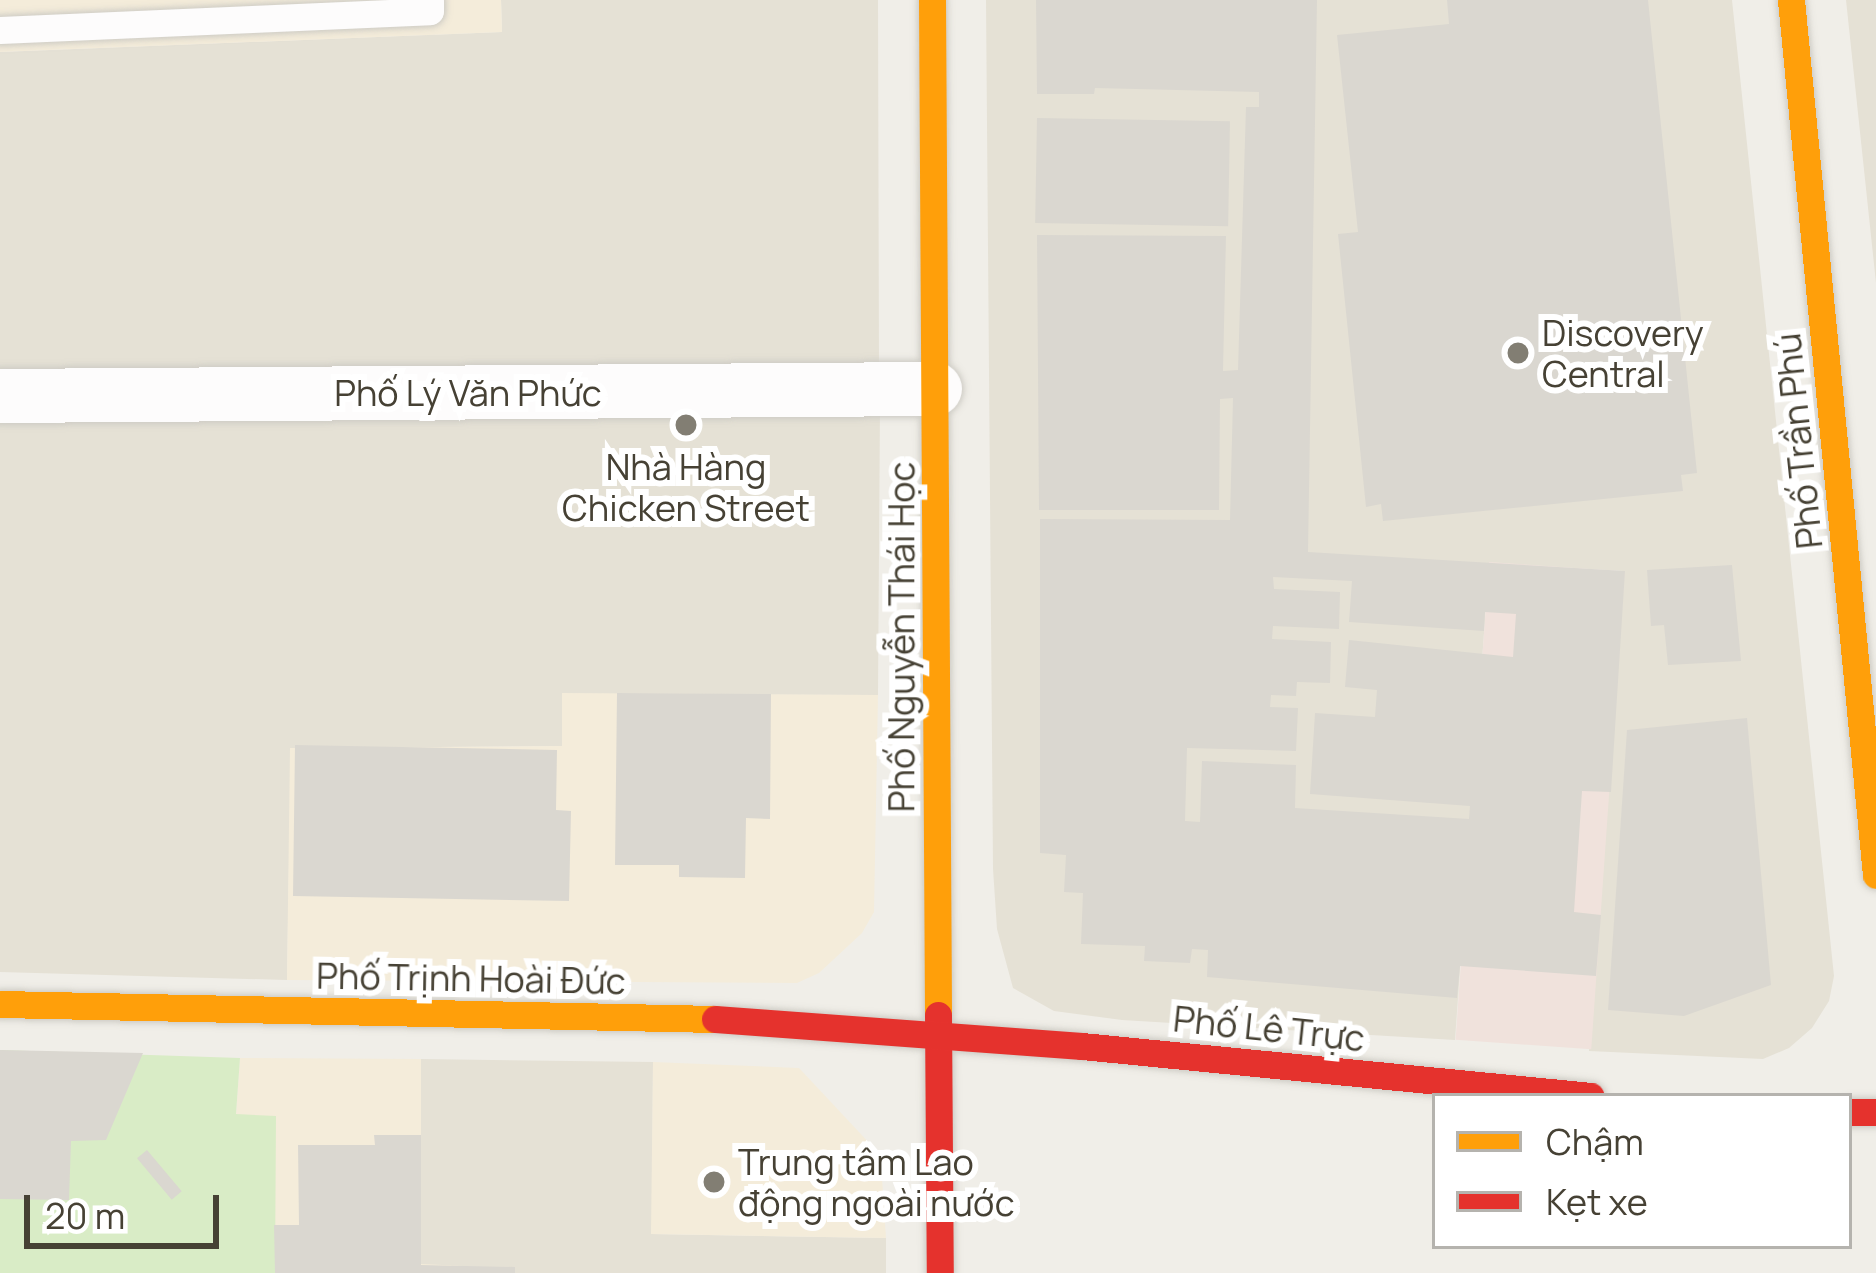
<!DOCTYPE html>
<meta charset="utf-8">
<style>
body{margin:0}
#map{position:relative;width:1876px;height:1273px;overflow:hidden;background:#f0eee8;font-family:Manrope,sans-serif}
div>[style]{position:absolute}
.residential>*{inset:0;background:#e5e1d5}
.commercial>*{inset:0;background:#f4ecda}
.medical>*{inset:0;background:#f0e2dc;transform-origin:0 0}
.green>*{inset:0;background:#d9ecc6}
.building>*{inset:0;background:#dad7d0;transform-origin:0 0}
.roads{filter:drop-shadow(0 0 3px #ceccc5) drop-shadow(0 0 3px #ceccc5)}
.lane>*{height:27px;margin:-13.5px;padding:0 13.5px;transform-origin:13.5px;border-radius:13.5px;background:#fdfcfc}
.street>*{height:54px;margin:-27px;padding:0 27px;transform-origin:27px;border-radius:27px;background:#fdfcfc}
.slow>*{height:27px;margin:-13.5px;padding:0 13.5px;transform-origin:13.5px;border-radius:13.5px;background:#ff9f0a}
.jam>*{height:27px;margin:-13.5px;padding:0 13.5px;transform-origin:13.5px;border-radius:13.5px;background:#e5322d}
.dots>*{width:33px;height:33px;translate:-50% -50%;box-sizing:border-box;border:6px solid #fff;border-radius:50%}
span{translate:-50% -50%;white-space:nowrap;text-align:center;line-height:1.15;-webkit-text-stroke:12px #fff;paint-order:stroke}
.poi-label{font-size:36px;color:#464134}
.left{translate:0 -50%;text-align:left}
.street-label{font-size:36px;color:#464134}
.legend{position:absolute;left:1432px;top:1093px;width:420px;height:156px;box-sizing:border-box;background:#fff;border:3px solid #b5b3ae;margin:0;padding:15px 21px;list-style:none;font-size:36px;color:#464134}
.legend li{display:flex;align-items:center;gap:24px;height:60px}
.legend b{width:60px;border:3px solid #b5b3ae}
.scale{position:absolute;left:24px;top:1195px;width:195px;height:54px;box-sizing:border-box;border:6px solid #464134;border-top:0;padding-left:15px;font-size:36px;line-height:42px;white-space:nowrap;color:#464134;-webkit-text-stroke:9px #fff;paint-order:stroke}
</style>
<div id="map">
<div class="residential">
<i style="clip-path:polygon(501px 0,878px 0,879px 371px,0 381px,0 52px,502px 32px)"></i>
<i style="clip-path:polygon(986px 0,1732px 0,1834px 976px,1829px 1001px,1812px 1028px,1789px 1048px,1763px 1059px,1589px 1051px,1624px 571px,1489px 563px,1455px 1040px,1122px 1020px,1054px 1011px,1013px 988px,997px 929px,993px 869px)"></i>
<i style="clip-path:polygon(1846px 0,1876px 0,1876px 283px)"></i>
<i style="clip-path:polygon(880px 404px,878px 695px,562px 694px,563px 746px,291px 748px,287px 980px,0 972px,0 417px)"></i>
<i style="clip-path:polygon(421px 1059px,653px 1062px,652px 1234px,886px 1238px,886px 1273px,463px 1273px,421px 1265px)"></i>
</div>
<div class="commercial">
<i style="clip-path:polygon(0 0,501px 0,502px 32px,0 52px)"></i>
<i style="clip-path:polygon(562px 693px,878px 695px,874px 912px,862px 933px,819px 973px,797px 983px,287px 980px,290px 748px,562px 746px)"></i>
<i style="clip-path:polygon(240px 1058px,421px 1059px,421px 1264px,463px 1266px,463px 1273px,275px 1273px,274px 1225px,236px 1115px)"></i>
<i style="clip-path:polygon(653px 1062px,799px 1068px,873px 1147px,881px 1163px,886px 1238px,651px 1234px)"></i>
</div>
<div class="medical">
<i style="left:1489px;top:562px;width:136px;height:479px;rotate:4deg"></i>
</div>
<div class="green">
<i style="clip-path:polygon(0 1050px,240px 1058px,236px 1114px,276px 1116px,275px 1273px,0 1273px)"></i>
</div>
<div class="building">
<i style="clip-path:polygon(evenodd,1036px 0,1317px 0,1308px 552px,1625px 571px,1611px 792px,1582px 791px,1574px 912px,1601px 915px,1596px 976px,1460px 966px,1457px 998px,1207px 977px,1208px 950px,1192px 949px,1190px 963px,1144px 961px,1145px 946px,1081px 944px,1083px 893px,1064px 892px,1066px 855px,1040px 853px,1040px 519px,1230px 520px,1233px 398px,1220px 399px,1219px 510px,1039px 510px,1037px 235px,1226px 236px,1223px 371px,1238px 370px,1246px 107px,1259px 107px,1259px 92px,1095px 88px,1094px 94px,1037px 94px,1036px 0,1273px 577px,1352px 581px,1349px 622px,1484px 631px,1485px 612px,1516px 614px,1513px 657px,1349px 640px,1345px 687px,1377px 690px,1375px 717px,1315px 713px,1310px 794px,1470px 806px,1469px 819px,1295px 808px,1296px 765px,1202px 761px,1200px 822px,1185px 821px,1187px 748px,1296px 751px,1298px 708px,1270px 707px,1271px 695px,1296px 696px,1297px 682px,1330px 683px,1331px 642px,1272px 639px,1273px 626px,1339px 629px,1340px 592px,1274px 589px,1273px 577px)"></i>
<i style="clip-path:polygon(1447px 0,1648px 0,1697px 473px,1681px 475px,1683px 491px,1383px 521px,1381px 504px,1366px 507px,1338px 234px,1358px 232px,1337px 35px,1449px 24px)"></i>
<i style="left:1037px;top:118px;width:193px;height:105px;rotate:1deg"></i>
<i style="clip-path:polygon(1732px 565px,1741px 661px,1668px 665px,1664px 625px,1651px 626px,1647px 570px)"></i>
<i style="clip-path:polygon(617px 693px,771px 694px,770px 819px,746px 818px,745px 878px,679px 877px,679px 865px,615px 865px)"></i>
<i style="clip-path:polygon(1747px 718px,1771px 985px,1684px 1016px,1608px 1010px,1627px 730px)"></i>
<i style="clip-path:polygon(295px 745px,557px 750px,556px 810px,571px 811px,569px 901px,293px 896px)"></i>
<i style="clip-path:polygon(0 1050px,143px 1053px,106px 1140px,71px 1141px,69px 1200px,0 1199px)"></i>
<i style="clip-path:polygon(374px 1135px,421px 1135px,421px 1265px,515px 1267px,515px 1273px,275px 1273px,274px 1225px,299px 1225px,298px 1145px,375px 1145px)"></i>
<i style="left:147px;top:1150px;width:54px;height:13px;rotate:50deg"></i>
</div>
<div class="roads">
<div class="lane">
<i style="left:0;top:30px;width:430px;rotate:-2.5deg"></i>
<i style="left:430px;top:11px;width:11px;rotate:-90deg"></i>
</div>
<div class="street">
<i style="left:0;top:396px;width:935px;rotate:-0.43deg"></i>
</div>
<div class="slow">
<i style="left:932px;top:0;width:1015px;rotate:89.66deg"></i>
<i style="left:1791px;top:0;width:879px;rotate:84.45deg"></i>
<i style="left:0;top:1004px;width:715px;rotate:1.2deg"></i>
</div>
<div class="jam">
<i style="left:938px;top:1015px;width:258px;rotate:89.6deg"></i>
<i style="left:715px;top:1019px;width:368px;rotate:4.2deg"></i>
<i style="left:1082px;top:1046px;width:511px;rotate:5.61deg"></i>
<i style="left:1849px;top:1112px;width:27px"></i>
</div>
</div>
<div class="dots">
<i style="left:1518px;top:353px;background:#827e73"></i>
<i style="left:686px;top:425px;background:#827e73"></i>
<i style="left:714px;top:1182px;background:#827e73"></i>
</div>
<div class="poi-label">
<span class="left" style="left:1542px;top:353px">Discovery<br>Central</span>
<span style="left:686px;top:487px">Nhà Hàng<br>Chicken Street</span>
<span class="left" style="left:738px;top:1182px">Trung tâm Lao<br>động ngoài nước</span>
</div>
<div class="street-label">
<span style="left:468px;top:393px">Phố Lý Văn Phức</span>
<span style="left:1798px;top:441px;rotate:-96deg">Phố Trần Phú</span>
<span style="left:901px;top:637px;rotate:-90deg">Phố Nguyễn Thái Học</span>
<span style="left:471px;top:978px;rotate:1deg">Phố Trịnh Hoài Đức</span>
<span style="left:1269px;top:1028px;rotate:6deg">Phố Lê Trực</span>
</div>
<ul class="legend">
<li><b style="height:15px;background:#ff9f0a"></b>Chậm</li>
<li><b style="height:15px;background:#e5322d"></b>Kẹt xe</li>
</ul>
<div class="scale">20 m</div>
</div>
